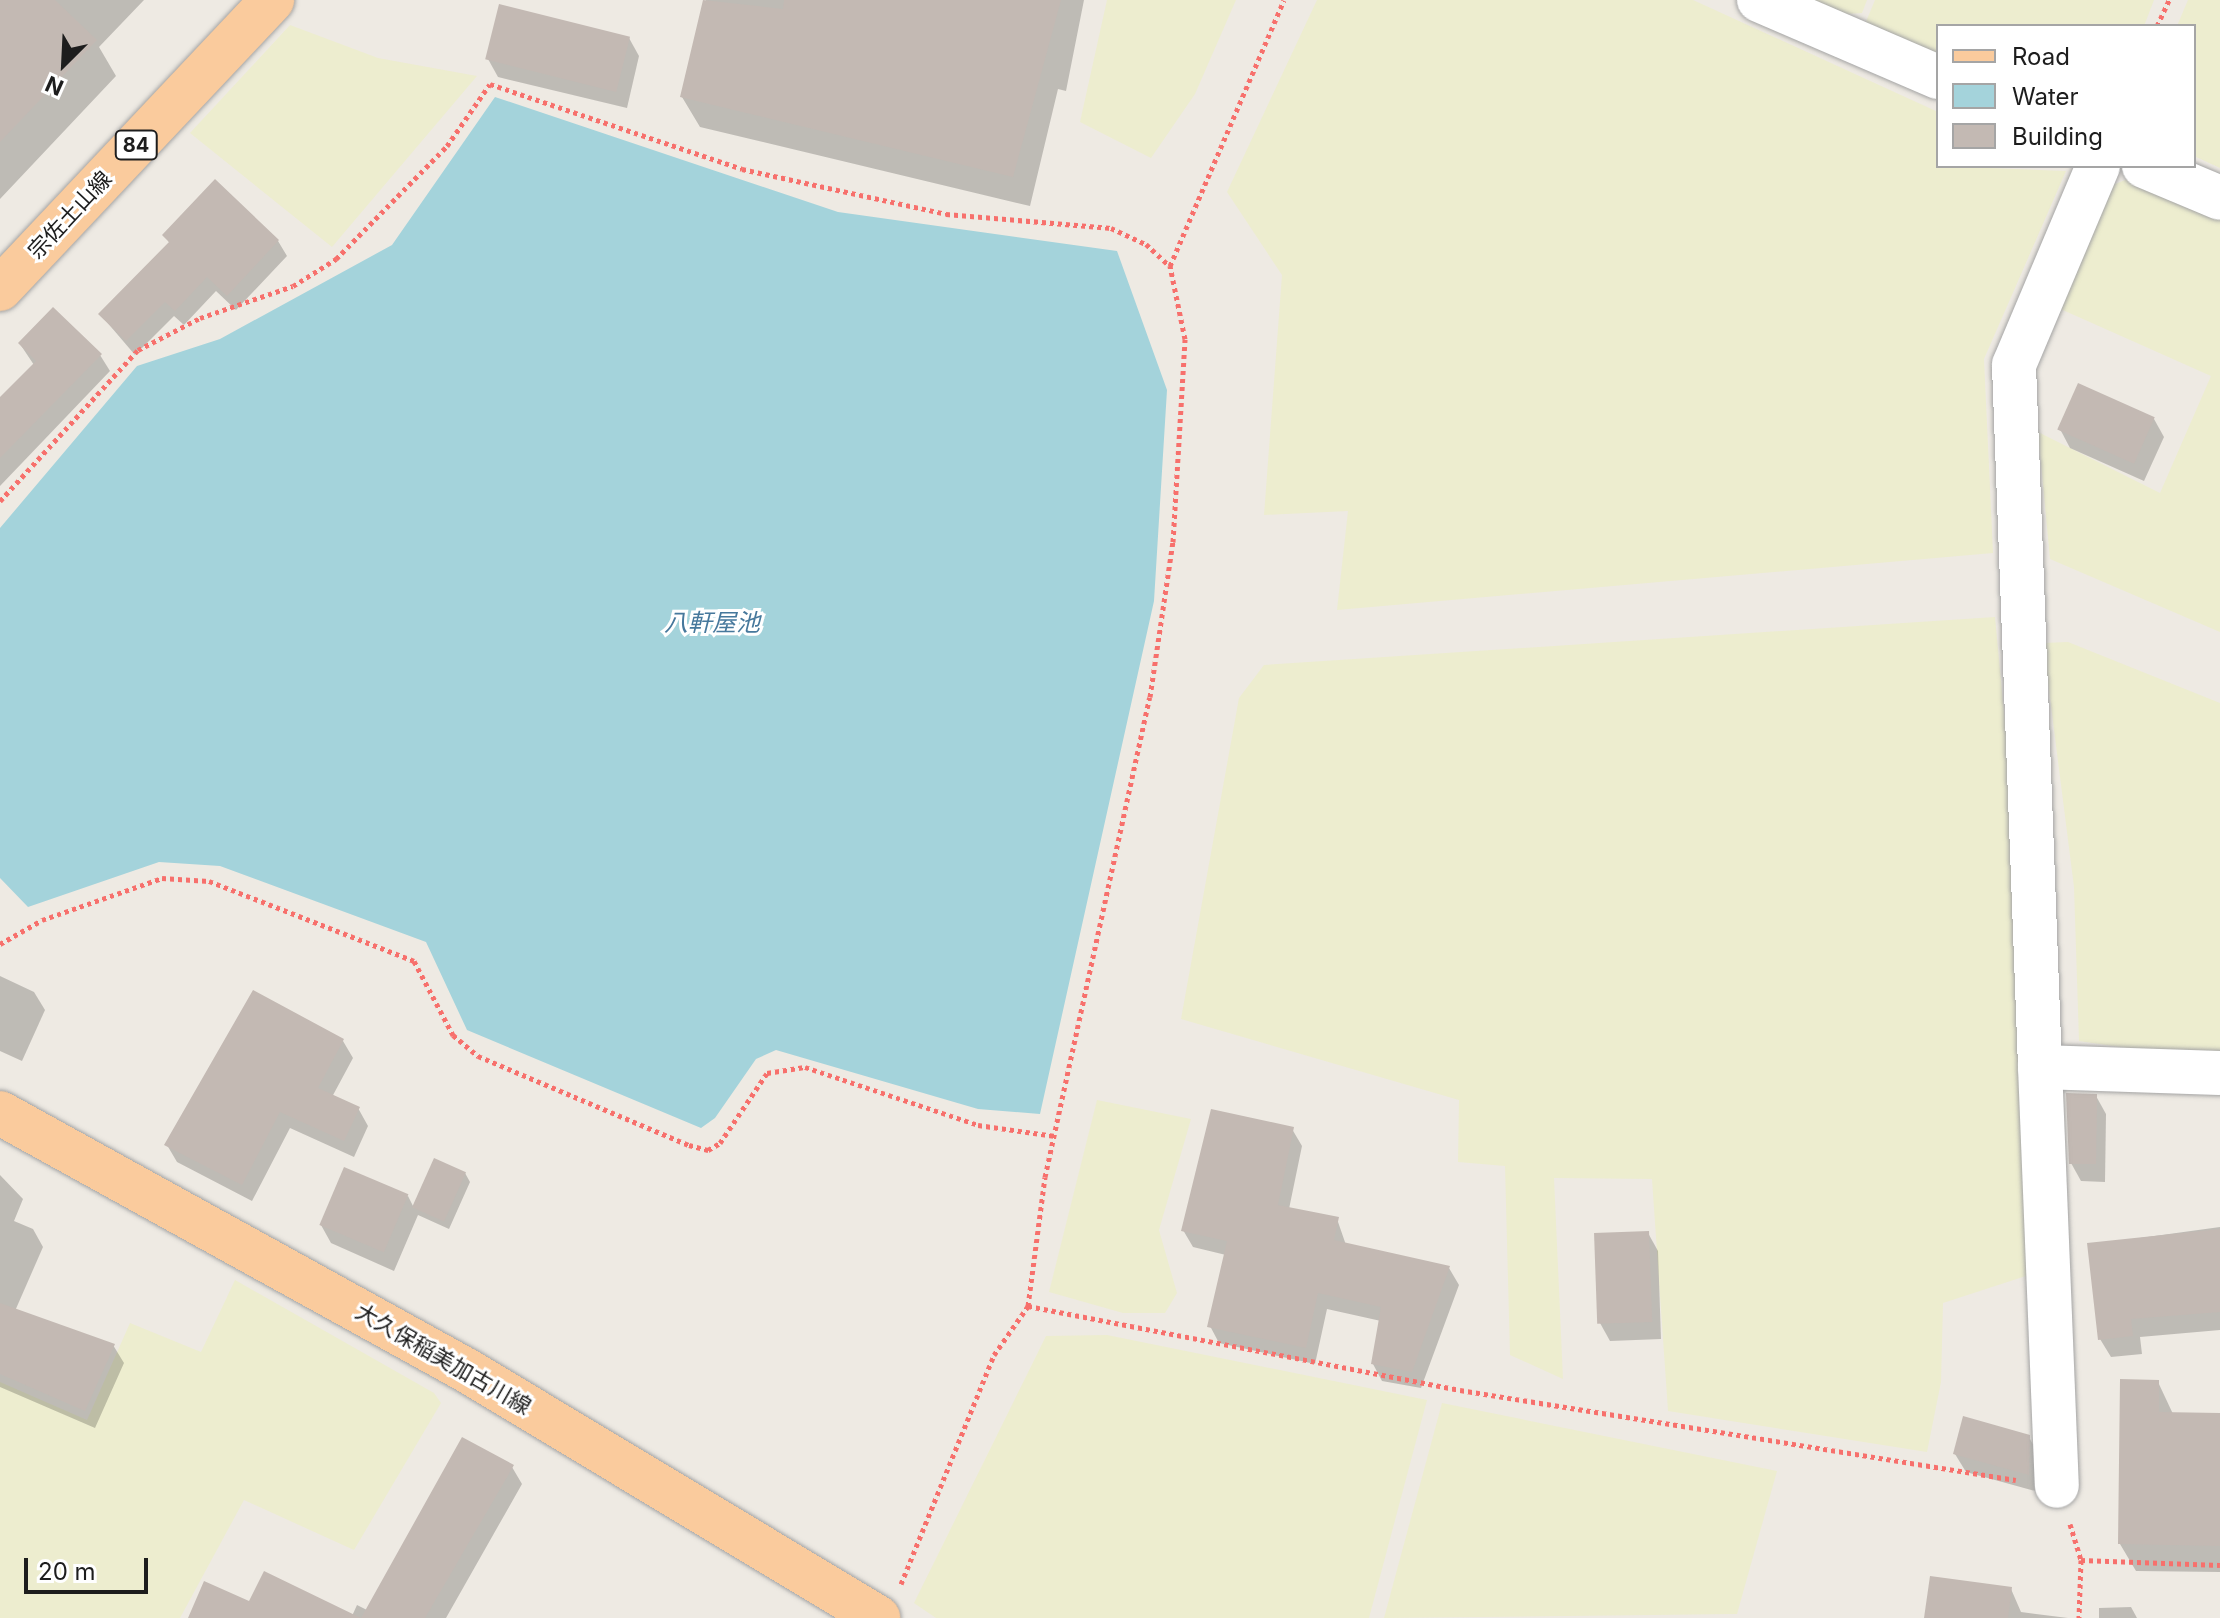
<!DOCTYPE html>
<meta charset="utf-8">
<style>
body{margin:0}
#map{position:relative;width:2220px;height:1618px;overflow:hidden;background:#eeeae3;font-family:Inter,"Noto Sans JP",sans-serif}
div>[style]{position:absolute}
.farmland>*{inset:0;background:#ededcf}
.water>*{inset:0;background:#a4d3db}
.shadow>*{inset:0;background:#0003}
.building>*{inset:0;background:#c3b9b3;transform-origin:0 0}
.path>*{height:5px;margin-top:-2.5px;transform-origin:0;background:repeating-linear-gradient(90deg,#f7706c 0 4px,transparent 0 8px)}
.roads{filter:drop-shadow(0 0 2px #a4a4a4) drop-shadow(0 0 2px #a4a4a4)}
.minor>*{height:44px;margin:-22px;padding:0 22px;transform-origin:22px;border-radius:22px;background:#fff}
.major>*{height:44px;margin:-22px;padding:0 22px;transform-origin:22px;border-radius:22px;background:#facb9d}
span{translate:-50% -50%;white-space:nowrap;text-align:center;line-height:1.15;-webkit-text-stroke:6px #fff;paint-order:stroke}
.shield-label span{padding:2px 6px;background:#fff;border:2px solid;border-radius:6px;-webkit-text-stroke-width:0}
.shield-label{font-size:20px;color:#1d1d1d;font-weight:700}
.street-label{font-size:22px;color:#1d1d1d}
.water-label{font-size:24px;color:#46789c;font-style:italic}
.legend{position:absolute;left:1936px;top:24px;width:260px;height:144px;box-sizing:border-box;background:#fff;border:2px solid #a5a5a5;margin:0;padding:10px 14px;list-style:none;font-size:24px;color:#1d1d1d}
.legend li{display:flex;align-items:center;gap:16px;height:40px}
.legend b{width:40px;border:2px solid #a5a5a5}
.north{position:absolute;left:24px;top:24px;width:80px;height:80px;-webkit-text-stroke:6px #fff;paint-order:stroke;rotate:204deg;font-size:22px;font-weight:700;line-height:32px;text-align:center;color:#1d1d1d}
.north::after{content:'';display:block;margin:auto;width:28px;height:36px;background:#1d1d1d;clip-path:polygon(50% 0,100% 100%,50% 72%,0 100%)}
.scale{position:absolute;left:24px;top:1558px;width:124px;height:36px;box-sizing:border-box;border:4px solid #1d1d1d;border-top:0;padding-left:10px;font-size:24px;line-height:28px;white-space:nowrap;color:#1d1d1d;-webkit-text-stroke:6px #fff;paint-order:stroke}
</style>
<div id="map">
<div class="farmland">
<i style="clip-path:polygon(1107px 0,1236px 0,1195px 94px,1151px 158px,1080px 122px)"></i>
<i style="clip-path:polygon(1317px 0,1693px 0,1938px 112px,1938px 166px,2066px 171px,1984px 359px,1993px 553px,1337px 610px,1348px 511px,1264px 515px,1282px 275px,1227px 192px)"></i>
<i style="clip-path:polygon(1797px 0,1867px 0,1862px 13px,1832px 15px)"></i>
<i style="clip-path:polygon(1875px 0,2154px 0,2144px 26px,1938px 26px,1938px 60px,1865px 24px)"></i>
<i style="clip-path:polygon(2188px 0,2220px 0,2220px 168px,2194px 156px,2194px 26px,2177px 26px)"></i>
<i style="clip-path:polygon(290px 25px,378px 58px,477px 76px,332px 247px,190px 133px)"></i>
<i style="clip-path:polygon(2138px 175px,2220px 211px,2220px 632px,2050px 559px,2038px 432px,2160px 493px,2211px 376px,2056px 307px,2110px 186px)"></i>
<i style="clip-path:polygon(1995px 617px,2026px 945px,2032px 1274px,1943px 1303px,1941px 1382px,1927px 1452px,1668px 1411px,1652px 1179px,1554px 1178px,1563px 1379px,1510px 1355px,1505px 1166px,1458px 1162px,1459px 1100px,1181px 1019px,1239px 698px,1264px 665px)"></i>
<i style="clip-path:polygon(2068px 642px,2220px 703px,2220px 1062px,2079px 1041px,2074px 887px,2043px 643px)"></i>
<i style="clip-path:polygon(1097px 1100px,1191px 1119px,1159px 1230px,1177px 1293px,1165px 1313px,1123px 1313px,1049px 1292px)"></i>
<i style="clip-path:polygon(235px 1280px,434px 1393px,441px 1403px,354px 1550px,244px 1500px,180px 1618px,0 1618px,0 1382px,87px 1420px,130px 1323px,201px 1352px)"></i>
<i style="clip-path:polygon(1107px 1335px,1427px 1400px,1369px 1618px,936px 1618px,914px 1603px,1046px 1336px)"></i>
<i style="clip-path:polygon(1442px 1403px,1777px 1471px,1737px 1614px,1384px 1618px)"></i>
</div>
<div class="water">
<i style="clip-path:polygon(495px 97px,838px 212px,1117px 251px,1167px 390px,1154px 601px,1040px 1114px,978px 1109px,776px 1050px,756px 1059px,715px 1118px,701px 1128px,467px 1030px,426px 942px,220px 866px,159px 862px,28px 907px,0 878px,0 528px,137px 366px,220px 339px,392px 245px)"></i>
</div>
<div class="shadow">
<i style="clip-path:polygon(0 0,144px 0,99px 47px,116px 76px,0 199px)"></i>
<i style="clip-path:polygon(706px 0,1084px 0,1066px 91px,1058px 89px,1030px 206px,700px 127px,682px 97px)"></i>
<i style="clip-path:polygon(629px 38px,639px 56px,627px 108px,498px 77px,488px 59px)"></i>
<i style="clip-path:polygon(165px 235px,278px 241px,287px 256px,236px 310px,216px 291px,184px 325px,174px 316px,135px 355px,100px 314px,170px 244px)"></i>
<i style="clip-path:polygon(20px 344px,100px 355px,110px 371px,0 486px,0 400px,34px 365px)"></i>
<i style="clip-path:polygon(2154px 419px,2164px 437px,2144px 481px,2070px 448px,2060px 429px)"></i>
<i style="clip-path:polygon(0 976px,34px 992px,45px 1010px,22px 1061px,0 1051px)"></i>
<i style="clip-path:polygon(253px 993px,343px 1041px,353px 1058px,332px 1097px,358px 1108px,368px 1126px,354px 1157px,290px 1128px,252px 1201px,177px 1162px,167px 1145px)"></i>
<i style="clip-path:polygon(2096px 1096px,2106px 1114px,2105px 1182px,2081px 1181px,2071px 1163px)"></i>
<i style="clip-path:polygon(1292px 1129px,1302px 1146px,1289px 1209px,1337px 1219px,1346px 1245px,1449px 1268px,1459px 1285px,1421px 1388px,1382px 1381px,1373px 1364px,1381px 1321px,1327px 1309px,1315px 1364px,1219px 1343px,1210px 1326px,1226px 1255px,1193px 1247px,1183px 1230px)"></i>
<i style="clip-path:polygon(465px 1173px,470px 1182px,449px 1229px,418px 1215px,394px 1271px,331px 1243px,321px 1225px,408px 1196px,414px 1208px)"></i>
<i style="clip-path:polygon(0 1175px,23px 1199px,14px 1221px,33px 1229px,43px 1247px,15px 1311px,113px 1345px,124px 1363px,95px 1428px,0 1387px)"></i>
<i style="clip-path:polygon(2220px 1227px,2220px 1330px,2140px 1337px,2142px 1354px,2111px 1357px,2100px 1339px,2089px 1245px)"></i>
<i style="clip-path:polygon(1648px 1233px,1658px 1251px,1661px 1339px,1610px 1341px,1600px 1323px)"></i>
<i style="clip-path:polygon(2158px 1382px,2173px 1414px,2220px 1415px,2220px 1572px,2136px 1571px,2120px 1544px)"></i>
<i style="clip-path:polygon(2029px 1437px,2039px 1456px,2039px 1492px,1966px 1472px,1955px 1454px)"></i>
<i style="clip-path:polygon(512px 1467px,522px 1484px,446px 1618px,194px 1618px,250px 1604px,352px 1616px,357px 1605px,367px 1610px)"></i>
<i style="clip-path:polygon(2011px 1589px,2021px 1612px,2068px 1618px,1925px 1618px)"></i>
<i style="clip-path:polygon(2131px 1607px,2137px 1618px,2099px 1618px,2099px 1608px)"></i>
</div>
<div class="building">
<i style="clip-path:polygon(0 0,55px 0,97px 40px,0 142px)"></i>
<i style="clip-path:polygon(703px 0,783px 9px,784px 0,1061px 0,1013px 177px,680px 97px)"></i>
<i style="left:499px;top:4px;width:135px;height:57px;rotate:14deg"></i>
<i style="clip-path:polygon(215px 179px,279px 240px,227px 296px,207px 277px,175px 311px,165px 302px,126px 341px,98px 314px,169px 242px,162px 235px)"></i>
<i style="clip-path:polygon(53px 307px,102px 354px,0 458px,0 397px,36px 361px,18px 343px)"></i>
<i style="left:2078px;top:383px;width:84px;height:51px;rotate:24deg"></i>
<i style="clip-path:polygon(253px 990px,344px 1039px,318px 1088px,360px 1107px,344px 1141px,280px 1112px,242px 1185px,164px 1145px)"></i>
<i style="clip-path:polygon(2066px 1093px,2097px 1094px,2096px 1164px,2069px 1164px)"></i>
<i style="clip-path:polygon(1211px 1109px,1294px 1127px,1278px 1205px,1339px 1217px,1334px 1240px,1450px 1266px,1412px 1372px,1371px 1364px,1381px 1307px,1318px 1293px,1306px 1348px,1207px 1327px,1227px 1241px,1181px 1231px)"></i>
<i style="left:434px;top:1158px;width:35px;height:54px;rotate:24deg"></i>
<i style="left:344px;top:1167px;width:70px;height:63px;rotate:23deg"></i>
<i style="clip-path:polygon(2220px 1229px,2220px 1312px,2131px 1319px,2133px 1336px,2098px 1340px,2087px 1243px)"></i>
<i style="left:1649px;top:1231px;width:91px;height:55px;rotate:88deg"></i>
<i style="clip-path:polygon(0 1303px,115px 1344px,85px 1411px,0 1374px)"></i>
<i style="clip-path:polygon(2120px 1379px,2159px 1380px,2159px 1412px,2220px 1413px,2220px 1546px,2118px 1544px)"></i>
<i style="clip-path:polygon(1963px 1416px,2030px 1435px,2029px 1475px,1953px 1454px)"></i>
<i style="clip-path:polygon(462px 1437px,514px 1465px,425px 1618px,188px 1618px,204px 1581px,249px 1601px,264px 1571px,361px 1618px)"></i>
<i style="clip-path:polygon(1930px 1576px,2012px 1587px,2008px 1618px,1924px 1618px)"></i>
</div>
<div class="path">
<i style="left:2157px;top:26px;width:29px;rotate:-65deg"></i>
<i style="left:0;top:501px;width:205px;rotate:-47.6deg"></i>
<i style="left:138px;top:350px;width:70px;rotate:-27.3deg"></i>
<i style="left:200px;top:318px;width:98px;rotate:-19deg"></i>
<i style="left:293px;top:286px;width:51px;rotate:-32.1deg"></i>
<i style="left:336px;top:259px;width:158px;rotate:-45.5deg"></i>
<i style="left:447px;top:146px;width:75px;rotate:-55.3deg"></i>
<i style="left:490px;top:84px;width:266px;rotate:18.6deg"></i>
<i style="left:742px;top:169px;width:209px;rotate:12.4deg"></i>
<i style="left:946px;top:214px;width:166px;rotate:4.8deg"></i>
<i style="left:1111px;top:228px;width:38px;rotate:25deg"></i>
<i style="left:1146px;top:244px;width:33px;rotate:43deg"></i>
<i style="left:0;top:944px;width:48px;rotate:-29.7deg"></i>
<i style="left:42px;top:920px;width:127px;rotate:-19.3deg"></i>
<i style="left:162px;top:878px;width:47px;rotate:3.7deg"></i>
<i style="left:209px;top:881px;width:220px;rotate:21.3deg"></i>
<i style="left:414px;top:961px;width:84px;rotate:62.2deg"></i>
<i style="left:453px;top:1035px;width:33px;rotate:40deg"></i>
<i style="left:478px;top:1056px;width:229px;rotate:22.9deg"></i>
<i style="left:689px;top:1145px;width:20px;rotate:15deg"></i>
<i style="left:708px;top:1150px;width:14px;rotate:-30deg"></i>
<i style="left:720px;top:1143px;width:84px;rotate:-56.1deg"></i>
<i style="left:767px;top:1073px;width:38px;rotate:-9deg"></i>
<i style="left:805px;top:1067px;width:182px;rotate:18.5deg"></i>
<i style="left:978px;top:1125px;width:78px;rotate:8.1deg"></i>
<i style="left:1028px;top:1306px;width:130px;rotate:-82.5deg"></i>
<i style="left:1045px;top:1177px;width:491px;rotate:-77.7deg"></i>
<i style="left:1150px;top:697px;width:157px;rotate:-81.6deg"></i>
<i style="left:1173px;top:542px;width:203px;rotate:-86.6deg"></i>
<i style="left:1185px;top:339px;width:75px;rotate:-101.6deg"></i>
<i style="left:1170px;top:266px;width:289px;rotate:-66.8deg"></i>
<i style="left:2070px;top:1524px;width:38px;rotate:73deg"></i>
<i style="left:2081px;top:1560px;width:58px;rotate:92deg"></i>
<i style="left:2081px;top:1560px;width:139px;rotate:2.1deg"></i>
<i style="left:901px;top:1584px;width:247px;rotate:-67.9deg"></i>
<i style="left:994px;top:1355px;width:60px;rotate:-55.2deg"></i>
<i style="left:1028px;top:1306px;width:440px;rotate:11deg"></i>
<i style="left:1460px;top:1390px;width:563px;rotate:9.19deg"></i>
</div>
<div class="roads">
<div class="minor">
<i style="left:1759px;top:0;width:195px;rotate:23.3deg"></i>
<i style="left:2098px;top:166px;width:216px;rotate:112.9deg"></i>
<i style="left:2014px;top:365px;width:702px;rotate:87.88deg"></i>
<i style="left:2040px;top:1067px;width:180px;rotate:1.9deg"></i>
<i style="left:2144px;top:166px;width:82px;rotate:22.8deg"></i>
<i style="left:2040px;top:1067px;width:419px;rotate:87.7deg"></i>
</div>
<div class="major">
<i style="left:0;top:289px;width:397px;rotate:-46.7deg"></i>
<i style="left:0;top:1113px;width:532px;rotate:28.88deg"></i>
<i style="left:466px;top:1370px;width:481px;rotate:31deg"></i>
</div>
</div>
<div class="shield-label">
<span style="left:136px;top:145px">84</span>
</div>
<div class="street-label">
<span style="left:70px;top:215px;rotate:-47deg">宗佐土山線</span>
<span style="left:443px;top:1359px;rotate:30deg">大久保稲美加古川線</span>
</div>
<div class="water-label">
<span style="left:712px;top:623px">八軒屋池</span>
</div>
<ul class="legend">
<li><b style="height:10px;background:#facb9d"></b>Road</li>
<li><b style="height:22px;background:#a4d3db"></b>Water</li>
<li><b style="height:22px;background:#c3b9b3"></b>Building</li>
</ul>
<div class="north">N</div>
<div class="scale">20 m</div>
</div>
